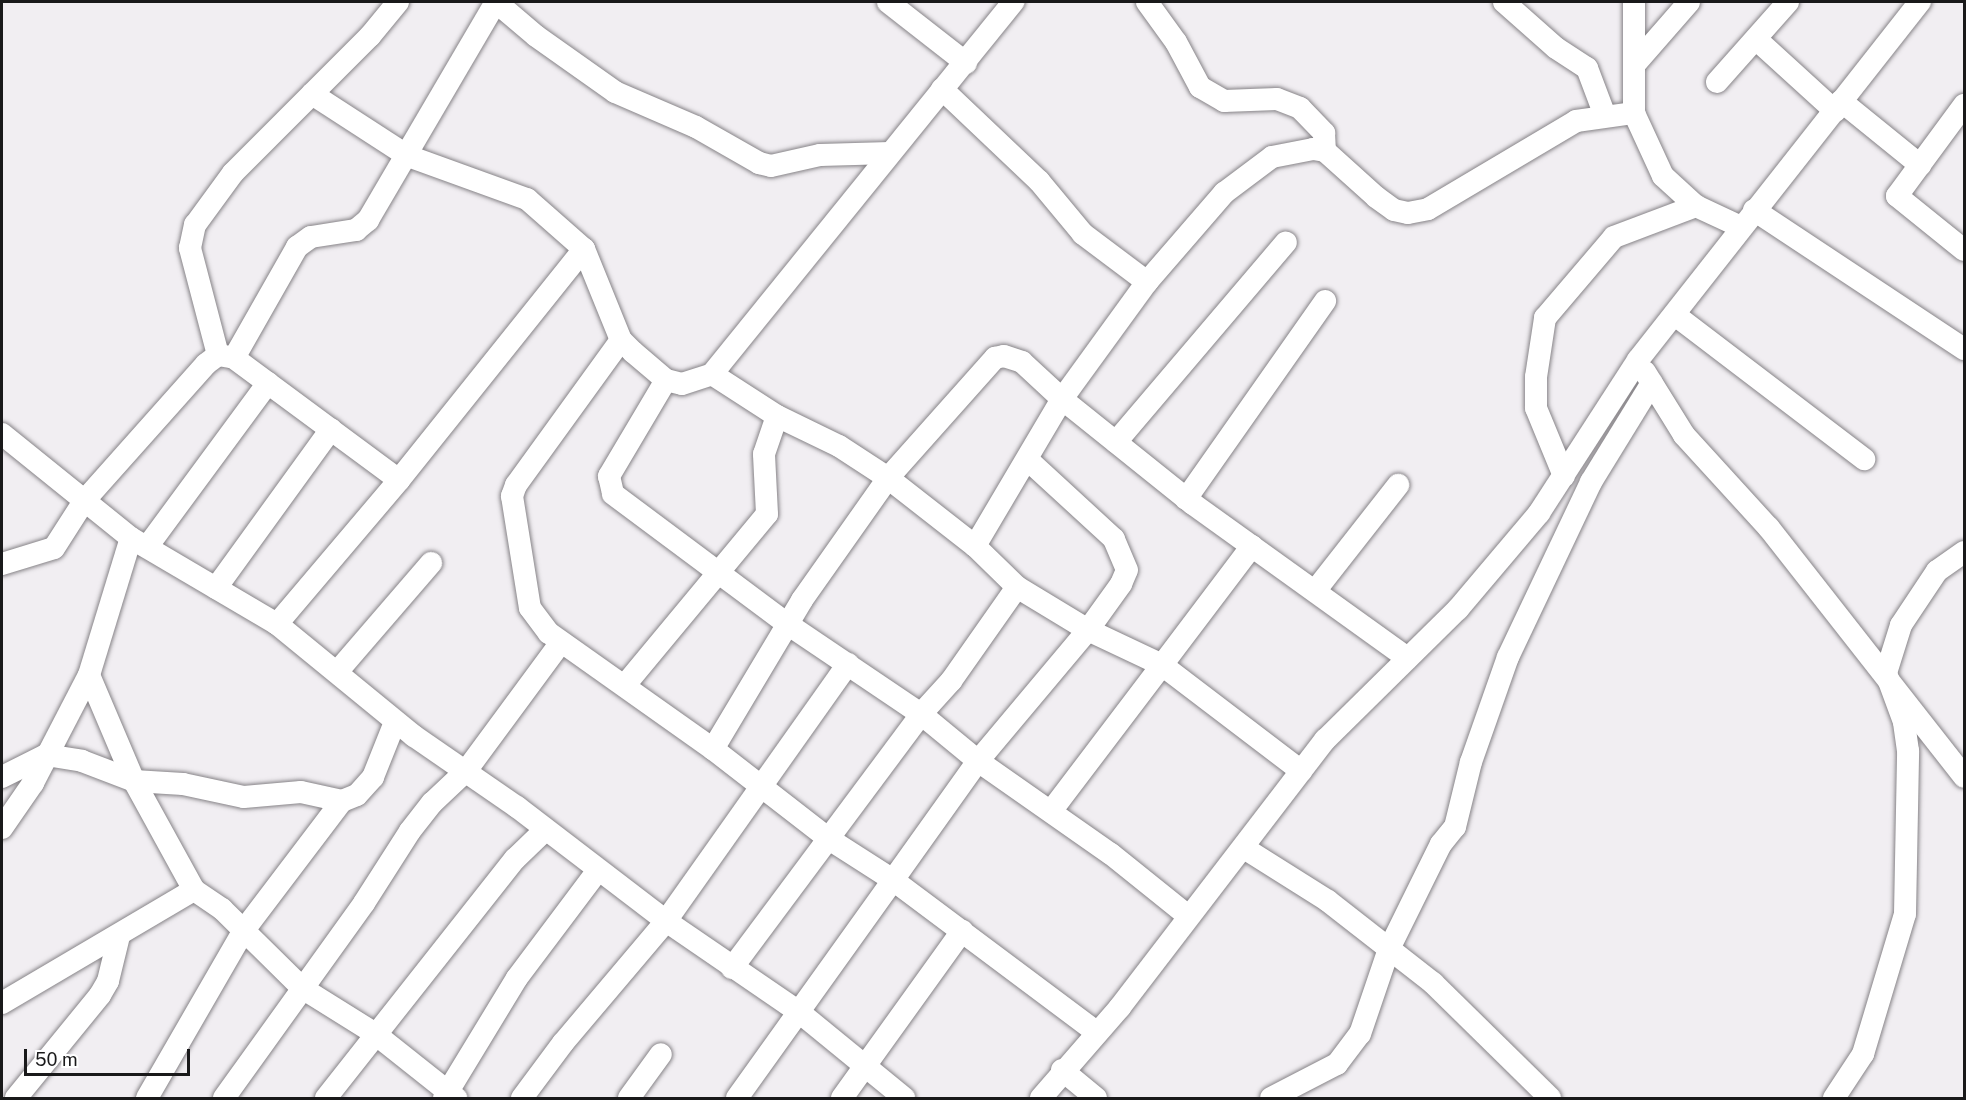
<!DOCTYPE html>
<style>
body{margin:0}
#map{position:relative;width:1966px;height:1100px;overflow:hidden;background:#f1eef2;font-family:"Public Sans",sans-serif}
div>[style]{position:absolute}
.roads{filter:drop-shadow(0 0 2px #868387) drop-shadow(0 0 2px #868387)}
.minor>*{height:22px;margin:-11px;padding:0 11px;transform-origin:11px;border-radius:11px;background:#fff}
span{translate:-50% -50%;white-space:nowrap;text-align:center;line-height:1.15;-webkit-text-stroke:4.5px #fff;paint-order:stroke}
.frame{position:absolute;inset:0;border:3px solid #19191a;pointer-events:none}
.scale{position:absolute;left:24px;top:1049px;width:166px;height:27px;box-sizing:border-box;border:3px solid #19191a;border-top:0;padding-left:8px;font-size:18px;line-height:21px;white-space:nowrap;color:#19191a;-webkit-text-stroke:4px #fff;paint-order:stroke}
</style>
<div id="map">
<div class="roads">
<div class="minor">
<i style="left:496px;top:2px;width:52px;rotate:40.4deg"></i>
<i style="left:536px;top:36px;width:97px;rotate:35.3deg"></i>
<i style="left:615px;top:92px;width:88px;rotate:23.4deg"></i>
<i style="left:696px;top:127px;width:73px;rotate:29.7deg"></i>
<i style="left:759px;top:163px;width:12px;rotate:14deg"></i>
<i style="left:771px;top:166px;width:50px;rotate:-12.7deg"></i>
<i style="left:820px;top:155px;width:70px;rotate:-1.6deg"></i>
<i style="left:888px;top:2px;width:99px;rotate:38deg"></i>
<i style="left:1147px;top:2px;width:49px;rotate:54.1deg"></i>
<i style="left:1176px;top:42px;width:51px;rotate:61.9deg"></i>
<i style="left:1200px;top:87px;width:28px;rotate:30deg"></i>
<i style="left:1224px;top:101px;width:53px;rotate:-2.2deg"></i>
<i style="left:1277px;top:99px;width:25px;rotate:21deg"></i>
<i style="left:1300px;top:108px;width:35px;rotate:46deg"></i>
<i style="left:1324px;top:133px;width:18px;rotate:87deg"></i>
<i style="left:1504px;top:2px;width:69px;rotate:41.5deg"></i>
<i style="left:1556px;top:48px;width:37px;rotate:33deg"></i>
<i style="left:1587px;top:68px;width:51px;rotate:69.4deg"></i>
<i style="left:1634px;top:2px;width:111px;rotate:90deg"></i>
<i style="left:1634px;top:113px;width:69px;rotate:65.3deg"></i>
<i style="left:1663px;top:176px;width:45px;rotate:42.3deg"></i>
<i style="left:1696px;top:206px;width:50px;rotate:25deg"></i>
<i style="left:1756px;top:39px;width:107px;rotate:42.3deg"></i>
<i style="left:1635px;top:64px;width:82px;rotate:-48.9deg"></i>
<i style="left:1717px;top:82px;width:107px;rotate:-48.4deg"></i>
<i style="left:942px;top:89px;width:134px;rotate:43.5deg"></i>
<i style="left:1039px;top:181px;width:69px;rotate:50.3deg"></i>
<i style="left:1083px;top:234px;width:80px;rotate:36.9deg"></i>
<i style="left:312px;top:94px;width:114px;rotate:32.9deg"></i>
<i style="left:408px;top:156px;width:127px;rotate:19.9deg"></i>
<i style="left:527px;top:199px;width:76px;rotate:41.3deg"></i>
<i style="left:1841px;top:101px;width:102px;rotate:39deg"></i>
<i style="left:1964px;top:105px;width:113px;rotate:126.4deg"></i>
<i style="left:1897px;top:196px;width:86px;rotate:38.9deg"></i>
<i style="left:1754px;top:210px;width:252px;rotate:33.5deg"></i>
<i style="left:1675px;top:315px;width:238px;rotate:37.3deg"></i>
<i style="left:621px;top:340px;width:179px;rotate:125.9deg"></i>
<i style="left:516px;top:485px;width:12px;rotate:110deg"></i>
<i style="left:512px;top:496px;width:113px;rotate:80.9deg"></i>
<i style="left:530px;top:608px;width:31px;rotate:53deg"></i>
<i style="left:549px;top:633px;width:201px;rotate:35.3deg"></i>
<i style="left:713px;top:749px;width:147px;rotate:37.8deg"></i>
<i style="left:829px;top:839px;width:76px;rotate:32.6deg"></i>
<i style="left:893px;top:880px;width:146px;rotate:-54.5deg"></i>
<i style="left:978px;top:761px;width:171px;rotate:-50deg"></i>
<i style="left:1088px;top:630px;width:57px;rotate:-54.3deg"></i>
<i style="left:1121px;top:584px;width:15px;rotate:-67deg"></i>
<i style="left:1127px;top:570px;width:34px;rotate:-113deg"></i>
<i style="left:1114px;top:539px;width:117px;rotate:-137.4deg"></i>
<i style="left:218px;top:355px;width:111px;rotate:-104.7deg"></i>
<i style="left:190px;top:248px;width:24px;rotate:-78deg"></i>
<i style="left:195px;top:225px;width:64px;rotate:-53.8deg"></i>
<i style="left:233px;top:173px;width:194px;rotate:-45deg"></i>
<i style="left:370px;top:36px;width:44px;rotate:-50.5deg"></i>
<i style="left:1645px;top:372px;width:74px;rotate:58.2deg"></i>
<i style="left:1684px;top:435px;width:126px;rotate:47.6deg"></i>
<i style="left:1769px;top:528px;width:316px;rotate:51.9deg"></i>
<i style="left:666px;top:380px;width:112px;rotate:120.7deg"></i>
<i style="left:609px;top:476px;width:18px;rotate:77deg"></i>
<i style="left:613px;top:494px;width:219px;rotate:36.7deg"></i>
<i style="left:789px;top:625px;width:159px;rotate:34deg"></i>
<i style="left:921px;top:714px;width:74px;rotate:39.5deg"></i>
<i style="left:978px;top:761px;width:162px;rotate:35deg"></i>
<i style="left:1111px;top:854px;width:99px;rotate:38.8deg"></i>
<i style="left:777px;top:416px;width:69px;rotate:25.8deg"></i>
<i style="left:839px;top:446px;width:59px;rotate:33.1deg"></i>
<i style="left:888px;top:478px;width:161px;rotate:-48.3deg"></i>
<i style="left:995px;top:358px;width:9px;rotate:-13deg"></i>
<i style="left:1004px;top:356px;width:19px;rotate:18deg"></i>
<i style="left:1022px;top:362px;width:54px;rotate:42.8deg"></i>
<i style="left:1062px;top:399px;width:145px;rotate:-54deg"></i>
<i style="left:1147px;top:282px;width:118px;rotate:-49.1deg"></i>
<i style="left:1224px;top:193px;width:60px;rotate:-36.9deg"></i>
<i style="left:1272px;top:157px;width:42px;rotate:-11deg"></i>
<i style="left:1313px;top:149px;width:12px;rotate:9deg"></i>
<i style="left:1325px;top:151px;width:69px;rotate:42deg"></i>
<i style="left:1376px;top:197px;width:22px;rotate:36deg"></i>
<i style="left:1394px;top:210px;width:14px;rotate:12deg"></i>
<i style="left:1408px;top:213px;width:20px;rotate:-11deg"></i>
<i style="left:1428px;top:209px;width:172px;rotate:-30.7deg"></i>
<i style="left:1576px;top:121px;width:59px;rotate:-7.9deg"></i>
<i style="left:2px;top:434px;width:166px;rotate:38.9deg"></i>
<i style="left:131px;top:538px;width:169px;rotate:30.5deg"></i>
<i style="left:277px;top:624px;width:177px;rotate:39.3deg"></i>
<i style="left:414px;top:736px;width:125px;rotate:34.6deg"></i>
<i style="left:517px;top:807px;width:188px;rotate:37.4deg"></i>
<i style="left:666px;top:921px;width:161px;rotate:34.4deg"></i>
<i style="left:799px;top:1012px;width:136px;rotate:39.3deg"></i>
<i style="left:1116px;top:442px;width:262px;rotate:-49.6deg"></i>
<i style="left:1564px;top:476px;width:74px;rotate:-112.4deg"></i>
<i style="left:1536px;top:408px;width:31px;rotate:-90deg"></i>
<i style="left:1536px;top:377px;width:60px;rotate:-81.3deg"></i>
<i style="left:1545px;top:318px;width:106px;rotate:-49.6deg"></i>
<i style="left:1614px;top:237px;width:88px;rotate:-20.7deg"></i>
<i style="left:399px;top:480px;width:205px;rotate:-143.5deg"></i>
<i style="left:234px;top:358px;width:128px;rotate:-60.4deg"></i>
<i style="left:297px;top:247px;width:17px;rotate:-36deg"></i>
<i style="left:311px;top:237px;width:46px;rotate:-8.8deg"></i>
<i style="left:356px;top:230px;width:16px;rotate:-40deg"></i>
<i style="left:368px;top:220px;width:253px;rotate:-59.6deg"></i>
<i style="left:1186px;top:499px;width:242px;rotate:-54.9deg"></i>
<i style="left:975px;top:546px;width:59px;rotate:44.3deg"></i>
<i style="left:1017px;top:587px;width:83px;rotate:31.2deg"></i>
<i style="left:1088px;top:630px;width:82px;rotate:25.3deg"></i>
<i style="left:1162px;top:665px;width:183px;rotate:127.2deg"></i>
<i style="left:1252px;top:546px;width:149px;rotate:127.1deg"></i>
<i style="left:1162px;top:665px;width:175px;rotate:37.3deg"></i>
<i style="left:147px;top:547px;width:204px;rotate:-53.6deg"></i>
<i style="left:2px;top:564px;width:54px;rotate:-17.1deg"></i>
<i style="left:54px;top:548px;width:56px;rotate:-57.4deg"></i>
<i style="left:84px;top:501px;width:183px;rotate:-48.3deg"></i>
<i style="left:206px;top:364px;width:15px;rotate:-37deg"></i>
<i style="left:218px;top:355px;width:13px;rotate:9deg"></i>
<i style="left:216px;top:588px;width:196px;rotate:-54.1deg"></i>
<i style="left:1315px;top:591px;width:135px;rotate:-51.9deg"></i>
<i style="left:277px;top:624px;width:189px;rotate:-49.7deg"></i>
<i style="left:399px;top:480px;width:296px;rotate:-51.3deg"></i>
<i style="left:584px;top:249px;width:98px;rotate:67.9deg"></i>
<i style="left:621px;top:340px;width:17px;rotate:45deg"></i>
<i style="left:633px;top:352px;width:43px;rotate:40.3deg"></i>
<i style="left:666px;top:380px;width:16px;rotate:14deg"></i>
<i style="left:682px;top:384px;width:32px;rotate:-18deg"></i>
<i style="left:337px;top:672px;width:144px;rotate:-49.2deg"></i>
<i style="left:89px;top:675px;width:115px;rotate:67deg"></i>
<i style="left:134px;top:781px;width:124px;rotate:61.2deg"></i>
<i style="left:194px;top:890px;width:34px;rotate:34deg"></i>
<i style="left:222px;top:909px;width:112px;rotate:44.6deg"></i>
<i style="left:302px;top:988px;width:85px;rotate:32deg"></i>
<i style="left:374px;top:1033px;width:105px;rotate:38.4deg"></i>
<i style="left:625px;top:685px;width:222px;rotate:-50.3deg"></i>
<i style="left:767px;top:514px;width:60px;rotate:-92.9deg"></i>
<i style="left:764px;top:454px;width:40px;rotate:-71.1deg"></i>
<i style="left:777px;top:416px;width:77px;rotate:-147.1deg"></i>
<i style="left:712px;top:374px;width:479px;rotate:-51deg"></i>
<i style="left:713px;top:749px;width:174px;rotate:-59.1deg"></i>
<i style="left:802px;top:600px;width:149px;rotate:-54.8deg"></i>
<i style="left:888px;top:478px;width:110px;rotate:38deg"></i>
<i style="left:975px;top:546px;width:171px;rotate:-59.4deg"></i>
<i style="left:1062px;top:399px;width:168px;rotate:38.7deg"></i>
<i style="left:1193px;top:504px;width:264px;rotate:35.7deg"></i>
<i style="left:2px;top:777px;width:49px;rotate:-26.6deg"></i>
<i style="left:46px;top:755px;width:36px;rotate:9deg"></i>
<i style="left:82px;top:761px;width:56px;rotate:21deg"></i>
<i style="left:134px;top:781px;width:49px;rotate:3.5deg"></i>
<i style="left:183px;top:784px;width:62px;rotate:12deg"></i>
<i style="left:244px;top:797px;width:57px;rotate:-5deg"></i>
<i style="left:301px;top:792px;width:42px;rotate:12.4deg"></i>
<i style="left:342px;top:801px;width:16px;rotate:-22deg"></i>
<i style="left:357px;top:795px;width:24px;rotate:-48deg"></i>
<i style="left:373px;top:777px;width:59px;rotate:-68.2deg"></i>
<i style="left:2px;top:828px;width:55px;rotate:-55.4deg"></i>
<i style="left:33px;top:783px;width:122px;rotate:-62.6deg"></i>
<i style="left:89px;top:675px;width:143px;rotate:-73deg"></i>
<i style="left:1244px;top:848px;width:99px;rotate:32.2deg"></i>
<i style="left:1328px;top:901px;width:133px;rotate:38deg"></i>
<i style="left:1433px;top:983px;width:164px;rotate:44.5deg"></i>
<i style="left:732px;top:968px;width:317px;rotate:-53.3deg"></i>
<i style="left:921px;top:714px;width:45px;rotate:-47.7deg"></i>
<i style="left:951px;top:681px;width:115px;rotate:-54.9deg"></i>
<i style="left:2px;top:1003px;width:223px;rotate:-30.5deg"></i>
<i style="left:1062px;top:1070px;width:44px;rotate:39.5deg"></i>
<i style="left:16px;top:1098px;width:133px;rotate:-50.8deg"></i>
<i style="left:100px;top:995px;width:16px;rotate:-60deg"></i>
<i style="left:108px;top:981px;width:46px;rotate:-76.3deg"></i>
<i style="left:147px;top:1098px;width:194px;rotate:-60deg"></i>
<i style="left:244px;top:930px;width:162px;rotate:-52.8deg"></i>
<i style="left:224px;top:1098px;width:240px;rotate:-54.3deg"></i>
<i style="left:364px;top:903px;width:85px;rotate:-57.4deg"></i>
<i style="left:410px;top:831px;width:36px;rotate:-52deg"></i>
<i style="left:432px;top:803px;width:47px;rotate:-43.3deg"></i>
<i style="left:466px;top:771px;width:160px;rotate:-53.6deg"></i>
<i style="left:326px;top:1098px;width:305px;rotate:-51.7deg"></i>
<i style="left:515px;top:859px;width:40px;rotate:-44deg"></i>
<i style="left:444px;top:1098px;width:140px;rotate:-58.7deg"></i>
<i style="left:517px;top:978px;width:135px;rotate:-53.1deg"></i>
<i style="left:522px;top:1098px;width:69px;rotate:-53.3deg"></i>
<i style="left:563px;top:1043px;width:160px;rotate:-49.8deg"></i>
<i style="left:666px;top:921px;width:315px;rotate:-54.7deg"></i>
<i style="left:629px;top:1098px;width:54px;rotate:-54deg"></i>
<i style="left:737px;top:1098px;width:268px;rotate:-54.4deg"></i>
<i style="left:893px;top:880px;width:254px;rotate:36.8deg"></i>
<i style="left:842px;top:1098px;width:206px;rotate:-54.3deg"></i>
<i style="left:1041px;top:1098px;width:121px;rotate:-49deg"></i>
<i style="left:1120px;top:1007px;width:337px;rotate:-52.5deg"></i>
<i style="left:1325px;top:740px;width:187px;rotate:-44.6deg"></i>
<i style="left:1458px;top:609px;width:126px;rotate:-49.8deg"></i>
<i style="left:1539px;top:513px;width:182px;rotate:-57.1deg"></i>
<i style="left:1638px;top:360px;width:456px;rotate:-51.8deg"></i>
<i style="left:1271px;top:1098px;width:74px;rotate:-27.3deg"></i>
<i style="left:1337px;top:1064px;width:38px;rotate:-53deg"></i>
<i style="left:1360px;top:1034px;width:90px;rotate:-71.2deg"></i>
<i style="left:1389px;top:949px;width:117px;rotate:-63.7deg"></i>
<i style="left:1441px;top:844px;width:22px;rotate:-51deg"></i>
<i style="left:1455px;top:827px;width:67px;rotate:-76.2deg"></i>
<i style="left:1471px;top:762px;width:111px;rotate:-70.6deg"></i>
<i style="left:1508px;top:657px;width:194px;rotate:-64.6deg"></i>
<i style="left:1591px;top:482px;width:116px;rotate:-58.4deg"></i>
<i style="left:1834px;top:1098px;width:53px;rotate:-56.6deg"></i>
<i style="left:1863px;top:1054px;width:146px;rotate:-73.3deg"></i>
<i style="left:1905px;top:914px;width:163px;rotate:-88.9deg"></i>
<i style="left:1908px;top:751px;width:29px;rotate:-98deg"></i>
<i style="left:1904px;top:722px;width:52px;rotate:-110.2deg"></i>
<i style="left:1886px;top:673px;width:50px;rotate:-72.6deg"></i>
<i style="left:1901px;top:625px;width:65px;rotate:-56.3deg"></i>
<i style="left:1937px;top:571px;width:33px;rotate:-35deg"></i>
</div>
</div>
<div class="frame"></div>
<div class="scale">50 m</div>
</div>
